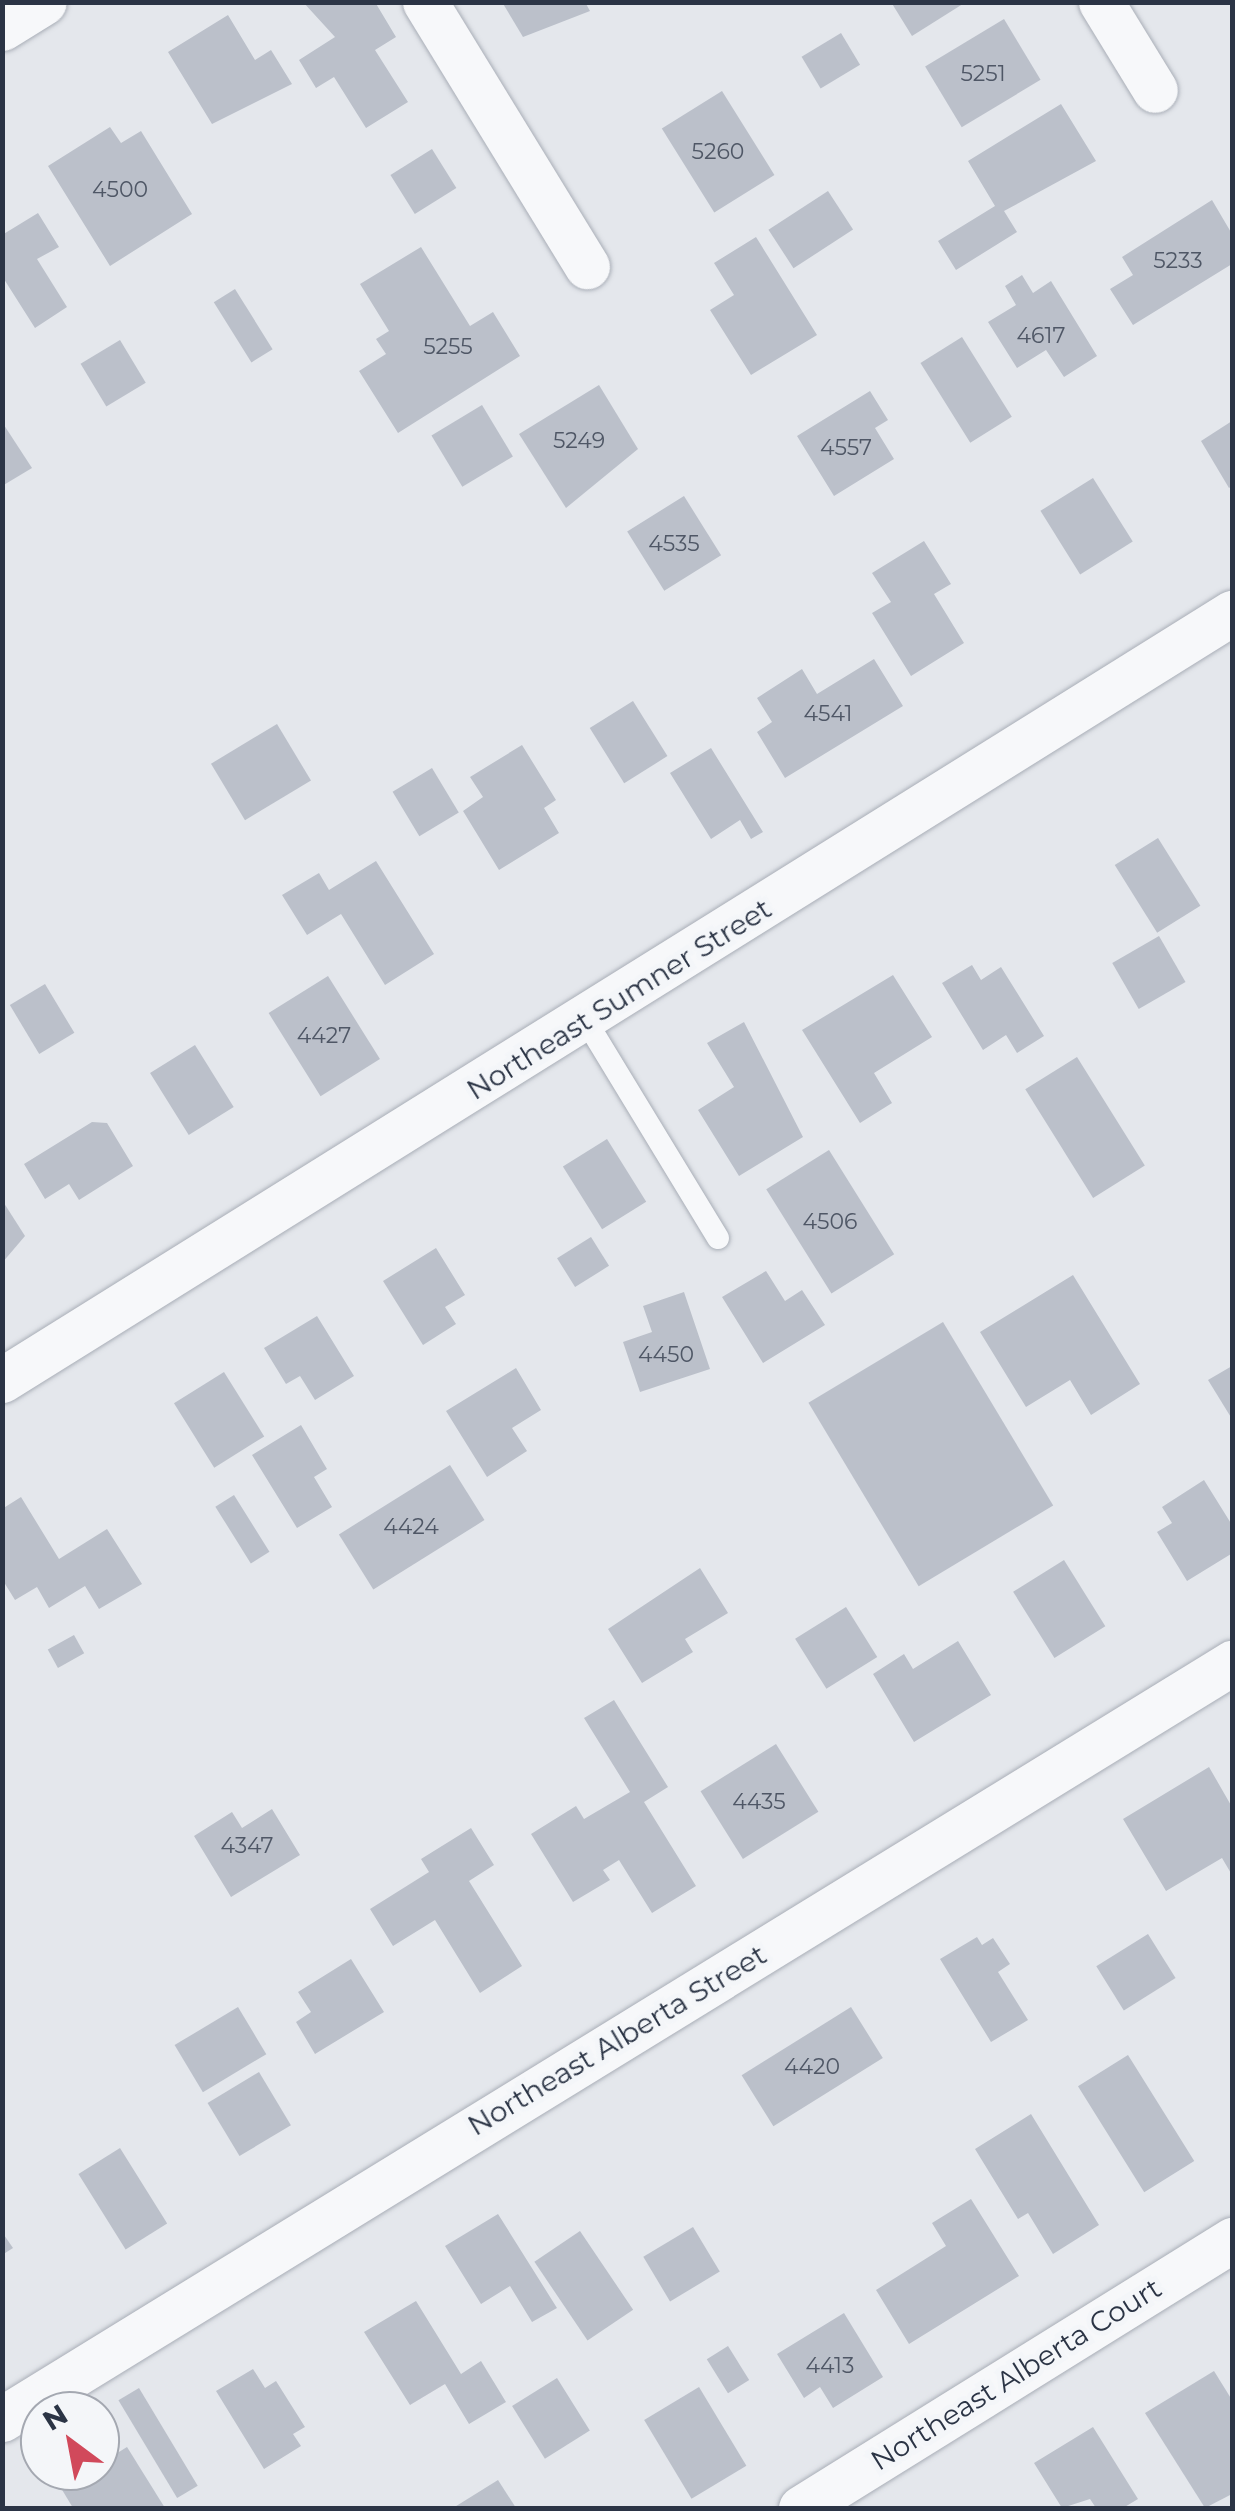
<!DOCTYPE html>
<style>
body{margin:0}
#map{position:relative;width:1235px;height:2511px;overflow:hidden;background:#e4e7ec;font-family:Montserrat,sans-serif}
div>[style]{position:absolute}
.building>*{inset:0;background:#bbc0ca;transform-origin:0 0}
.roads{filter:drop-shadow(0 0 2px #a9aeb7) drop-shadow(0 0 2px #a9aeb7)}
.lane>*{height:22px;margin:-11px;padding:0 11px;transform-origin:11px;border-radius:11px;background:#f7f8fa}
.street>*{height:45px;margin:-22.5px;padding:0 22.5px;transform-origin:22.5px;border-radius:22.5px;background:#f7f8fa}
span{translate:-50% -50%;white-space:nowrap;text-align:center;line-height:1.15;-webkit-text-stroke:10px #f4f6f9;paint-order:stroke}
.number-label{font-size:22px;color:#4f5766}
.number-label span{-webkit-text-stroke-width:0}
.street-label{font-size:28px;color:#2b3445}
.frame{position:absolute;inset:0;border:5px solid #2b3445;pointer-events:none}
.north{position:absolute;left:20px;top:2391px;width:100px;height:100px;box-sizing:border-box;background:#f4f6f9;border:2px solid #a4a8b1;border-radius:50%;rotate:328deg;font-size:28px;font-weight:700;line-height:40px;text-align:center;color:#2b3445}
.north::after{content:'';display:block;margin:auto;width:35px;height:45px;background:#d1495b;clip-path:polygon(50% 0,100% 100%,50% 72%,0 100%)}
</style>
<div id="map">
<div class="building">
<i style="clip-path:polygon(303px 2px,375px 2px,396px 37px,375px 50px,408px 102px,366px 128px,334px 77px,316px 88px,299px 60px,335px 37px)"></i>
<i style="clip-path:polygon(502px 2px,585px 2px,590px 11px,523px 37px)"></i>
<i style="clip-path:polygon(891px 2px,966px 2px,912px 36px)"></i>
<i style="clip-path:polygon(228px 15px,255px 60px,271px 50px,292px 84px,212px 124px,168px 52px)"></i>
<i style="left:1004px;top:19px;width:71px;height:92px;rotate:59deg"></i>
<i style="left:841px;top:33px;width:37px;height:46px;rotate:59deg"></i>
<i style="left:722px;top:91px;width:99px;height:71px;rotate:58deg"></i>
<i style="clip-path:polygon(1061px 104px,1096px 161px,1004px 211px,1017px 232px,956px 270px,938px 241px,995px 206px,968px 161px)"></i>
<i style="clip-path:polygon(110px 127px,121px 143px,141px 131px,192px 214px,110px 266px,48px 166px)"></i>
<i style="left:432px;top:149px;width:46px;height:49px;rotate:58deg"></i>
<i style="left:828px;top:191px;width:46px;height:71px;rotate:57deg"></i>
<i style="clip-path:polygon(1212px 200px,1232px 234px,1232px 264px,1133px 325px,1110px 289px,1133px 275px,1122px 257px)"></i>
<i style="clip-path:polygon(38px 213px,59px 247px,37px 259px,67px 307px,35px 328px,2px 276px,2px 235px)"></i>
<i style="clip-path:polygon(756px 237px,817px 335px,751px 375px,710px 310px,734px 295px,714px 263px)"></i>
<i style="clip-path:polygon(421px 247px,470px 326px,493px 312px,520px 356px,398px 433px,359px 371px,386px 354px,376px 339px,389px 331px,360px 284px)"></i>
<i style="clip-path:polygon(1022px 275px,1033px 293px,1051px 281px,1097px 356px,1064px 377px,1046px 350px,1017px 368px,988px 322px,1016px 305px,1005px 286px)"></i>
<i style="left:235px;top:289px;width:71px;height:25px;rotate:58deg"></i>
<i style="left:962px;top:337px;width:94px;height:49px;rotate:58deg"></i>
<i style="left:120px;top:340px;width:50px;height:46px;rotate:59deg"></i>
<i style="clip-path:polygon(599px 385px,638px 449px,566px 508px,519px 434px)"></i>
<i style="clip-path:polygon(870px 391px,888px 420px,875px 428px,894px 459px,834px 496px,797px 436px)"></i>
<i style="left:482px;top:405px;width:60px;height:59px;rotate:59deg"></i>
<i style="clip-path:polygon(1232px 421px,1232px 486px,1229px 488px,1201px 441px)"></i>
<i style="clip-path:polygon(2px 422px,32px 468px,2px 486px)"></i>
<i style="left:1093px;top:478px;width:75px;height:62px;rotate:58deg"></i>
<i style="left:684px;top:496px;width:70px;height:67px;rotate:58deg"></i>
<i style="clip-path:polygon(924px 541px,951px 584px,934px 594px,964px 643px,911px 676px,872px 613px,891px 602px,872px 573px)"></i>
<i style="clip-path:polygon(874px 659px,903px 706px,785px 778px,757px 732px,772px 722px,757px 698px,802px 669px,817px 694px)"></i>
<i style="left:633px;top:701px;width:65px;height:51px;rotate:58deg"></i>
<i style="left:277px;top:724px;width:66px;height:77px;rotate:59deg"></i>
<i style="clip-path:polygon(522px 745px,556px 800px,544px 808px,559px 833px,499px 870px,463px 811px,483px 797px,470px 777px)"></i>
<i style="clip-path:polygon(711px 748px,763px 832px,751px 839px,740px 820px,711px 839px,670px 773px)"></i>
<i style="left:432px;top:768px;width:52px;height:46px;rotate:59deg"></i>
<i style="left:1158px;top:838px;width:80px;height:51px;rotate:58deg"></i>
<i style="clip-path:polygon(376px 861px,434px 954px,385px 985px,341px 914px,307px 935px,282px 895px,319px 873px,329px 890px)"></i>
<i style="left:1159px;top:936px;width:53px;height:54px;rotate:60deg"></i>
<i style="clip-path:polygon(972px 965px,981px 980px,1001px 967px,1044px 1036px,1017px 1053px,1006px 1035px,983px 1050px,942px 983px)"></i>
<i style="clip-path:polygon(893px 975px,932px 1037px,874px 1073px,892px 1103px,860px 1123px,802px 1030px)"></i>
<i style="left:328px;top:976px;width:98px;height:70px;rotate:58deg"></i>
<i style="left:45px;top:984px;width:57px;height:41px;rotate:59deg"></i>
<i style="clip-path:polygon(744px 1022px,803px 1137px,739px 1176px,698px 1110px,734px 1087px,707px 1043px)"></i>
<i style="left:195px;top:1045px;width:73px;height:53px;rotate:58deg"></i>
<i style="left:1077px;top:1057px;width:128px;height:61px;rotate:58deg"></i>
<i style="clip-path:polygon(92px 1122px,107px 1123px,133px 1166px,79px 1200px,69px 1184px,45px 1199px,24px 1164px)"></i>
<i style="left:607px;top:1139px;width:74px;height:52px;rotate:58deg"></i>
<i style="left:829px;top:1150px;width:123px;height:74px;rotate:58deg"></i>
<i style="clip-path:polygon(2px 1200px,25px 1236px,2px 1263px)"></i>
<i style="left:591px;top:1237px;width:34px;height:40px;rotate:58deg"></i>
<i style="clip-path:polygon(436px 1248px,465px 1295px,445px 1307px,456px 1324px,423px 1345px,383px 1281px)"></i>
<i style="clip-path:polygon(766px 1271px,785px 1301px,802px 1290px,825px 1325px,763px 1363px,722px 1297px)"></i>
<i style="clip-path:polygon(1073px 1275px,1140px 1384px,1091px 1415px,1070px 1380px,1026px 1407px,980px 1332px)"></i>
<i style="clip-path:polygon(684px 1292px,710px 1369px,640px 1392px,623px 1342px,652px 1332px,643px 1306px)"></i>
<i style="clip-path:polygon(317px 1316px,354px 1376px,315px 1400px,300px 1376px,286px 1384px,264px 1348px)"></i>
<i style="left:943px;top:1322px;width:214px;height:157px;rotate:59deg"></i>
<i style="clip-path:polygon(1232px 1366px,1232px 1419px,1208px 1380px)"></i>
<i style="clip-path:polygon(516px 1368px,541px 1410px,512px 1428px,527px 1451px,487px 1477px,446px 1411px)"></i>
<i style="left:224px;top:1372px;width:76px;height:59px;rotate:58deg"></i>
<i style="clip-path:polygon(301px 1425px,327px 1469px,314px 1477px,332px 1507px,297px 1528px,252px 1455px)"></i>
<i style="left:450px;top:1465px;width:65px;height:131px;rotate:58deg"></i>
<i style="clip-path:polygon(1204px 1480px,1232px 1525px,1231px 1554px,1187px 1581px,1157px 1532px,1172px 1523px,1162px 1507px)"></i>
<i style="left:234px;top:1495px;width:67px;height:22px;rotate:58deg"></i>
<i style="clip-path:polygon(21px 1497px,59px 1559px,107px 1529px,142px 1584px,99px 1609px,85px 1586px,49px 1608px,37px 1587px,15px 1600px,2px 1579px,2px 1509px)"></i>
<i style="left:1064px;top:1560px;width:78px;height:60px;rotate:58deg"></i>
<i style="clip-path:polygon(700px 1568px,728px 1613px,685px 1639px,693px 1652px,642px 1683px,608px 1629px)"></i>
<i style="left:846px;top:1607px;width:59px;height:60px;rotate:58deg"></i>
<i style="left:74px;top:1635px;width:21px;height:30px;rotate:61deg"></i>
<i style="clip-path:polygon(958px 1641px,991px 1695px,914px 1742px,873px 1674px,904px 1654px,913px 1669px)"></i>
<i style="clip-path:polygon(614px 1700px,668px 1787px,644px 1802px,696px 1886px,652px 1913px,619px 1860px,603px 1870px,610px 1880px,573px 1902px,531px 1834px,576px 1806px,584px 1819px,630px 1792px,584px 1718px)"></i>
<i style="left:776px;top:1744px;width:80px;height:89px;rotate:58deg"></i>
<i style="clip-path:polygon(1209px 1767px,1232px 1807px,1232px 1875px,1222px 1858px,1166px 1891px,1123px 1819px)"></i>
<i style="clip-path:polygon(272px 1809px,300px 1855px,231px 1897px,194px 1836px,232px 1812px,242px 1828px)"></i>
<i style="clip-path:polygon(471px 1828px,494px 1865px,469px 1881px,522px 1966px,480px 1993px,435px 1920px,393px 1946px,370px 1909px,429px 1872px,421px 1859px)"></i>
<i style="left:1148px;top:1934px;width:52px;height:61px;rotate:58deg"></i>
<i style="clip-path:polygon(977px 1937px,982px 1945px,993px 1938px,1010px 1964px,998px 1972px,1028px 2020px,991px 2042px,940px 1959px)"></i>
<i style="clip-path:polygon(351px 1959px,384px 2012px,315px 2054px,296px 2022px,311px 2012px,298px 1992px)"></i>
<i style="left:238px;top:2007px;width:55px;height:74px;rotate:59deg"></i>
<i style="left:851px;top:2007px;width:60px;height:129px;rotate:58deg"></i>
<i style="left:1128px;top:2055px;width:125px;height:59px;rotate:58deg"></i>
<i style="left:259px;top:2072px;width:62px;height:60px;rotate:59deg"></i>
<i style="clip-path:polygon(1031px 2114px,1099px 2225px,1053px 2254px,1028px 2213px,1018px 2219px,975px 2149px)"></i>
<i style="left:120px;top:2148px;width:89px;height:49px;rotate:58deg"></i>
<i style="clip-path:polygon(971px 2199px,1019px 2276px,909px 2344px,876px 2290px,946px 2246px,932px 2223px)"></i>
<i style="clip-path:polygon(498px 2214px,557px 2308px,532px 2322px,510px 2286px,481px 2304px,445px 2246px)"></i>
<i style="left:693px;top:2227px;width:52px;height:58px;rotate:59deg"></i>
<i style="left:580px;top:2231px;width:95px;height:55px;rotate:56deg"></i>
<i style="clip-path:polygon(2px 2232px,13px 2248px,2px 2255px)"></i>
<i style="clip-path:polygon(416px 2301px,461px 2374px,481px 2361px,506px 2402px,469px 2424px,445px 2384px,410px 2405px,364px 2332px)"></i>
<i style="clip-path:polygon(844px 2313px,883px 2377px,833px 2408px,820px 2387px,804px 2398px,777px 2354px)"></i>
<i style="left:728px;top:2346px;width:40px;height:25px;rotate:58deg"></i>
<i style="clip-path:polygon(253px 2369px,265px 2388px,276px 2381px,305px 2427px,293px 2434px,301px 2446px,264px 2469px,216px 2391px)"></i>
<i style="clip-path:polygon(1214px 2371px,1232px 2400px,1232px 2494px,1205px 2508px,1145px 2413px)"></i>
<i style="left:557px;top:2378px;width:62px;height:53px;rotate:58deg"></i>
<i style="left:699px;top:2387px;width:92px;height:64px;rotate:59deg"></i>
<i style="left:139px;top:2388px;width:114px;height:24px;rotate:59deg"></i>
<i style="clip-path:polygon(1093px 2427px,1138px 2499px,1123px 2508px,1096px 2508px,1090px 2499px,1062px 2508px,1034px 2463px)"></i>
<i style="clip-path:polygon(127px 2447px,165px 2508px,73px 2508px,61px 2488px)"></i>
<i style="clip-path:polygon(498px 2480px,516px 2508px,453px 2508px)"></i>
</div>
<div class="roads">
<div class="lane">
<i style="left:586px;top:1021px;width:254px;rotate:58.7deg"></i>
</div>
<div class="street">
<i style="left:425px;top:2px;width:310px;rotate:58.5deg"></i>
<i style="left:1101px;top:2px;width:103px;rotate:58.5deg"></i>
<i style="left:2px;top:28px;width:49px;rotate:-31.8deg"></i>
<i style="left:2px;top:1380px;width:1450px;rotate:-31.95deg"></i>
<i style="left:2px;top:2419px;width:1444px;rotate:-31.58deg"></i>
<i style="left:801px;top:2508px;width:508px;rotate:-31.87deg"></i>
</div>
</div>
<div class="number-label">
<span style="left:983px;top:74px">5251</span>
<span style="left:718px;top:152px">5260</span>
<span style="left:120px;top:190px">4500</span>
<span style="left:1178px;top:261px">5233</span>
<span style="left:1041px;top:336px">4617</span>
<span style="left:448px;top:347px">5255</span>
<span style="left:579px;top:441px">5249</span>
<span style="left:846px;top:448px">4557</span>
<span style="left:674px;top:544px">4535</span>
<span style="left:828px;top:714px">4541</span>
<span style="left:324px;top:1036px">4427</span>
<span style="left:830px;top:1222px">4506</span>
<span style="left:666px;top:1355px">4450</span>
<span style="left:411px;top:1527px">4424</span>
<span style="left:759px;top:1802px">4435</span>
<span style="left:247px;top:1846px">4347</span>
<span style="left:812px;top:2067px">4420</span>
<span style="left:830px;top:2366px">4413</span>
</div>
<div class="street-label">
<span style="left:619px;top:999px;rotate:-32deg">Northeast Sumner Street</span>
<span style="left:617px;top:2040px;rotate:-31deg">Northeast Alberta Street</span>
<span style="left:1016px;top:2374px;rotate:-32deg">Northeast Alberta Court</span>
</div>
<div class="frame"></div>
<div class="north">N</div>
</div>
